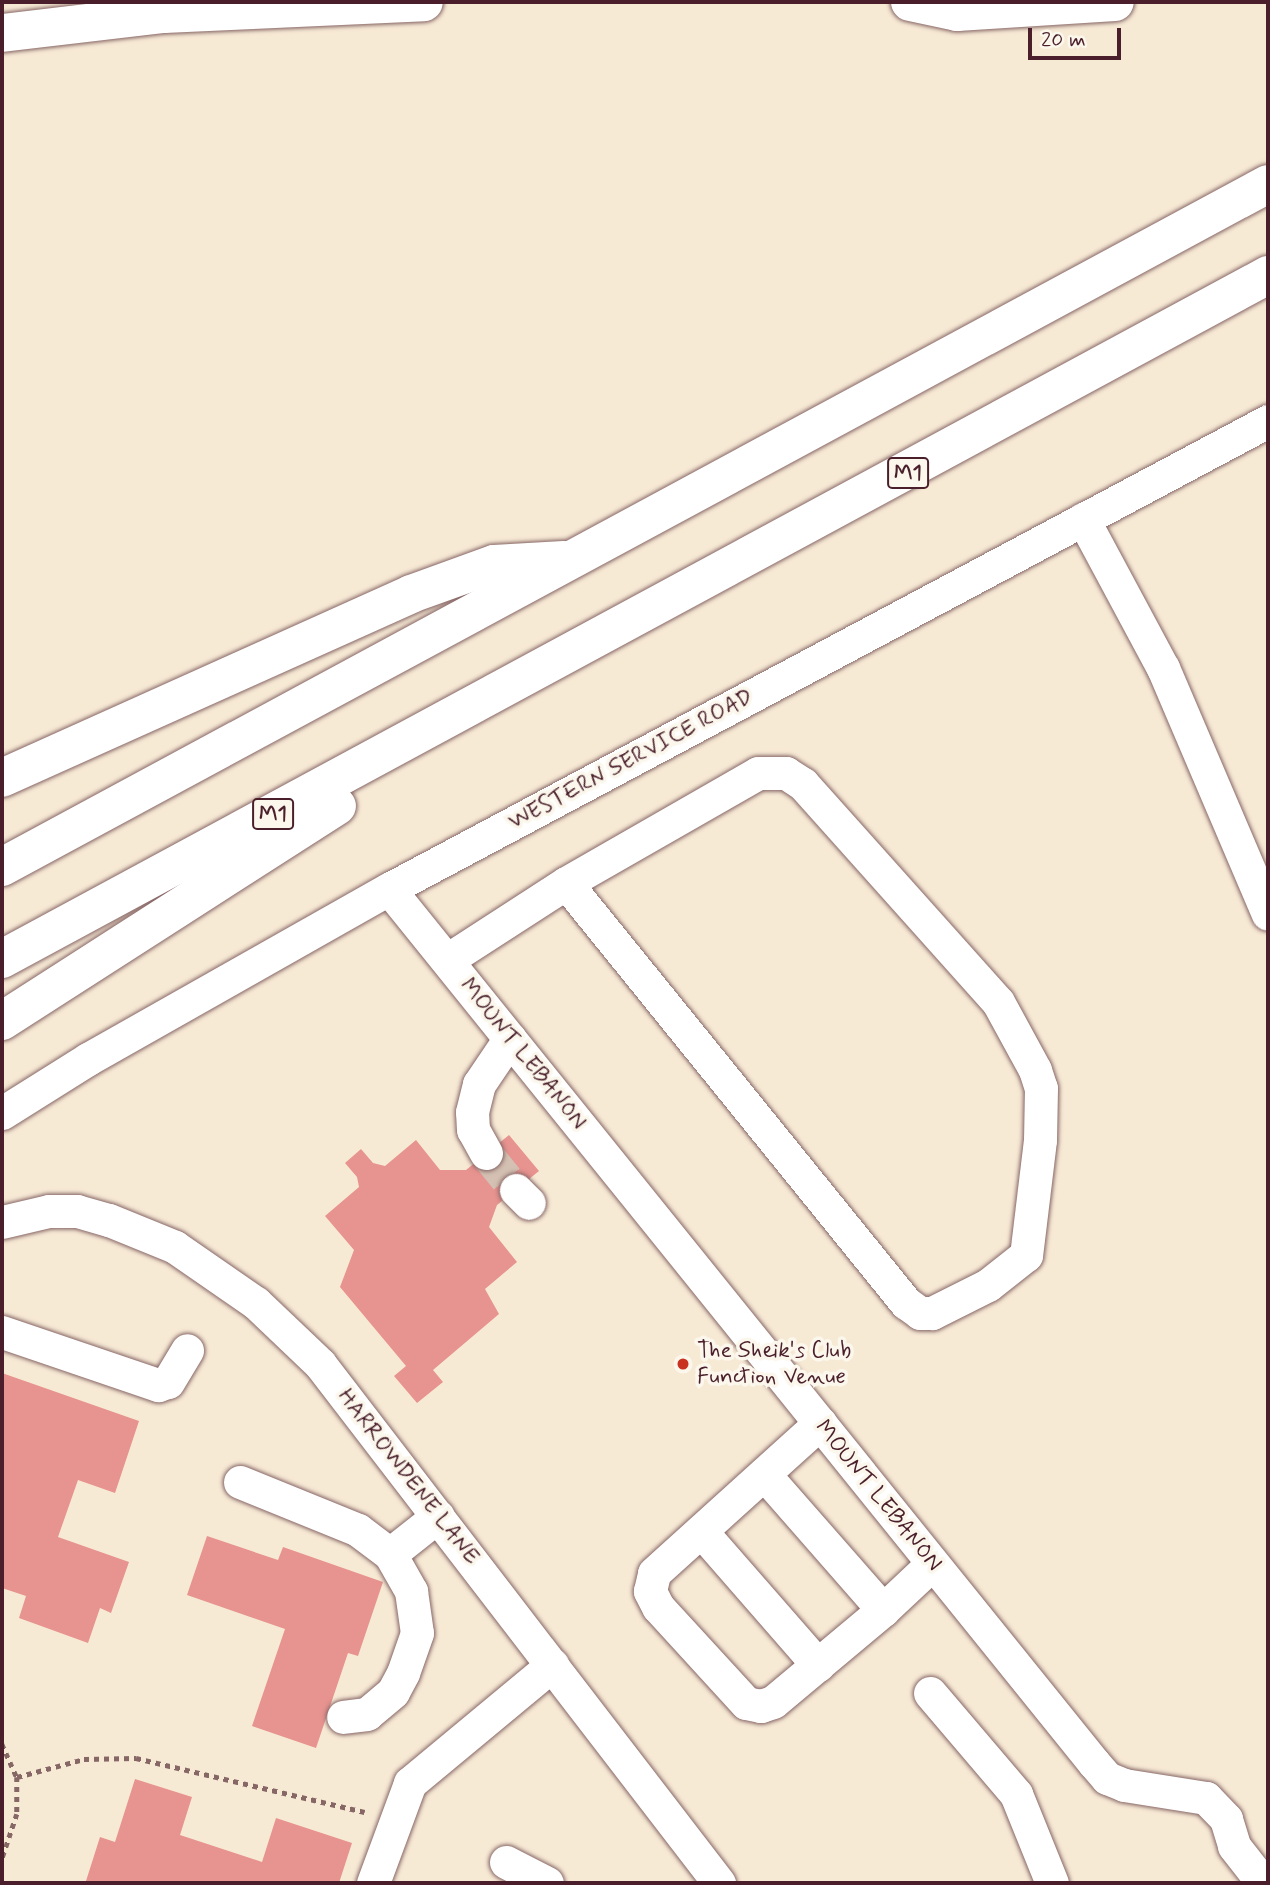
<!DOCTYPE html>
<style>
body{margin:0}
#map{position:relative;width:1270px;height:1885px;overflow:hidden;background:#f7ead5;font-family:Mynerve,sans-serif}
div>[style]{position:absolute}
.building>*{inset:0;background:#e7938f}
.minor-tunnel>*{height:33px;margin-top:-16.5px;transform-origin:0;background:repeating-linear-gradient(90deg,#d4c1b3 0 33px,transparent 0 50px)}
.path>*{height:4.5px;margin-top:-2.25px;transform-origin:0;background:repeating-linear-gradient(90deg,#876666 0 5px,transparent 0 10px)}
.roads{filter:drop-shadow(0 0 2px #876666) drop-shadow(0 0 2px #876666)}
.minor>*{height:33px;margin:-16.5px;padding:0 16.5px;transform-origin:16.5px;border-radius:16.5px;background:#fff}
.major>*{height:38px;margin:-19px;padding:0 19px;transform-origin:19px;border-radius:19px;background:#fff}
.highway>*{height:38px;margin:-19px;padding:0 19px;transform-origin:19px;border-radius:19px;background:#fff}
.dots>*{width:19px;height:19px;translate:-50% -50%;box-sizing:border-box;border:4px solid #fbf7ec;border-radius:50%}
span{translate:-50% -50%;white-space:nowrap;text-align:center;line-height:1.15;-webkit-text-stroke:7px #fbf7ec;paint-order:stroke}
.shield-label span{padding:2px 5px;background:#fbf7ec;border:2px solid;border-radius:5px;-webkit-text-stroke-width:0}
.shield-label{font-size:21px;color:#4a1f2b;font-weight:700}
.street-label{font-size:23px;color:#4a1f2b}
.poi-label{font-size:23px;color:#4a1f2b}
.left{translate:0 -50%;text-align:left}
.frame{position:absolute;inset:0;border:4px solid #4a1f2b;pointer-events:none}
.scale{position:absolute;left:1028px;top:28px;width:93px;height:32px;box-sizing:border-box;border:4px solid #4a1f2b;border-top:0;padding-left:9px;font-size:21px;line-height:24px;white-space:nowrap;color:#4a1f2b;-webkit-text-stroke:5px #fbf7ec;paint-order:stroke}
</style>
<div id="map">
<div class="building">
<i style="clip-path:polygon(509px 1135px,539px 1171px,497px 1205px,489px 1227px,517px 1262px,485px 1289px,499px 1314px,433px 1370px,443px 1382px,417px 1403px,394px 1376px,406px 1366px,340px 1287px,354px 1250px,325px 1216px,359px 1187px,357px 1177px,345px 1163px,361px 1149px,373px 1163px,385px 1166px,416px 1140px,440px 1170px,466px 1170px)"></i>
<i style="clip-path:polygon(2px 1373px,139px 1421px,115px 1493px,78px 1480px,58px 1537px,129px 1562px,111px 1613px,100px 1608px,88px 1643px,19px 1618px,26px 1596px,2px 1588px)"></i>
<i style="clip-path:polygon(207px 1536px,278px 1560px,283px 1547px,383px 1582px,358px 1656px,348px 1653px,316px 1748px,252px 1726px,285px 1629px,187px 1595px)"></i>
<i style="clip-path:polygon(135px 1779px,192px 1797px,180px 1835px,262px 1862px,276px 1818px,352px 1843px,339px 1883px,86px 1881px,100px 1837px,115px 1842px)"></i>
</div>
<div class="minor-tunnel">
<i style="left:486px;top:1153px;width:48px;rotate:51deg"></i>
</div>
<div class="path">
<i style="left:2px;top:1744px;width:36px;rotate:66deg"></i>
<i style="left:17px;top:1777px;width:37px;rotate:90deg"></i>
<i style="left:17px;top:1814px;width:47px;rotate:108.4deg"></i>
<i style="left:17px;top:1777px;width:69px;rotate:-15deg"></i>
<i style="left:84px;top:1759px;width:52px;rotate:-1.1deg"></i>
<i style="left:136px;top:1758px;width:235px;rotate:13.3deg"></i>
</div>
<div class="roads">
<div class="minor">
<i style="left:1083px;top:519px;width:169px;rotate:61.8deg"></i>
<i style="left:1163px;top:668px;width:267px;rotate:66.9deg"></i>
<i style="left:389px;top:889px;width:1123px;rotate:51.11deg"></i>
<i style="left:1094px;top:1763px;width:20px;rotate:49deg"></i>
<i style="left:1107px;top:1778px;width:18px;rotate:22deg"></i>
<i style="left:1124px;top:1785px;width:83px;rotate:9deg"></i>
<i style="left:1206px;top:1798px;width:29px;rotate:46deg"></i>
<i style="left:1226px;top:1819px;width:28px;rotate:73deg"></i>
<i style="left:1234px;top:1846px;width:47px;rotate:51.9deg"></i>
<i style="left:447px;top:960px;width:142px;rotate:-32.9deg"></i>
<i style="left:566px;top:883px;width:221px;rotate:-29.8deg"></i>
<i style="left:758px;top:773px;width:28px"></i>
<i style="left:786px;top:773px;width:20px;rotate:33deg"></i>
<i style="left:803px;top:784px;width:292px;rotate:48.2deg"></i>
<i style="left:998px;top:1002px;width:77px;rotate:61.4deg"></i>
<i style="left:1035px;top:1070px;width:19px;rotate:72deg"></i>
<i style="left:1041px;top:1088px;width:52px;rotate:91.1deg"></i>
<i style="left:1040px;top:1140px;width:116px;rotate:96.9deg"></i>
<i style="left:1026px;top:1255px;width:48px;rotate:141.7deg"></i>
<i style="left:988px;top:1285px;width:63px;rotate:153.4deg"></i>
<i style="left:932px;top:1313px;width:12px;rotate:180deg"></i>
<i style="left:920px;top:1313px;width:17px;rotate:-144deg"></i>
<i style="left:906px;top:1303px;width:540px;rotate:-128.99deg"></i>
<i style="left:2px;top:1113px;width:102px;rotate:-32.1deg"></i>
<i style="left:88px;top:1059px;width:346px;rotate:-29.5deg"></i>
<i style="left:389px;top:889px;width:996px;rotate:-28.03deg"></i>
<i style="left:486px;top:1153px;width:26px;rotate:-119deg"></i>
<i style="left:473px;top:1130px;width:18px;rotate:-93deg"></i>
<i style="left:472px;top:1112px;width:29px;rotate:-76deg"></i>
<i style="left:479px;top:1084px;width:55px;rotate:-56deg"></i>
<i style="left:516px;top:1190px;width:18px;rotate:45deg"></i>
<i style="left:2px;top:1222px;width:48px;rotate:-13.2deg"></i>
<i style="left:49px;top:1211px;width:28px"></i>
<i style="left:77px;top:1211px;width:33px;rotate:16deg"></i>
<i style="left:109px;top:1220px;width:71px;rotate:22.2deg"></i>
<i style="left:175px;top:1247px;width:98px;rotate:34.7deg"></i>
<i style="left:256px;top:1303px;width:88px;rotate:43.6deg"></i>
<i style="left:320px;top:1364px;width:655px;rotate:52.45deg"></i>
<i style="left:2px;top:1332px;width:165px;rotate:18.8deg"></i>
<i style="left:158px;top:1385px;width:10px;rotate:-17deg"></i>
<i style="left:168px;top:1382px;width:37px;rotate:-59deg"></i>
<i style="left:764px;top:1474px;width:181px;rotate:48.8deg"></i>
<i style="left:883px;top:1610px;width:143px;rotate:140.1deg"></i>
<i style="left:773px;top:1702px;width:13px;rotate:162deg"></i>
<i style="left:761px;top:1706px;width:15px;rotate:-169deg"></i>
<i style="left:746px;top:1703px;width:130px;rotate:-132.5deg"></i>
<i style="left:658px;top:1607px;width:18px;rotate:-117deg"></i>
<i style="left:650px;top:1591px;width:18px;rotate:-77deg"></i>
<i style="left:654px;top:1573px;width:224px;rotate:-42.1deg"></i>
<i style="left:240px;top:1482px;width:127px;rotate:22.1deg"></i>
<i style="left:358px;top:1530px;width:40px;rotate:37deg"></i>
<i style="left:390px;top:1554px;width:43px;rotate:60.4deg"></i>
<i style="left:411px;top:1591px;width:42px;rotate:81.9deg"></i>
<i style="left:417px;top:1633px;width:42px;rotate:109.3deg"></i>
<i style="left:403px;top:1673px;width:21px;rotate:118deg"></i>
<i style="left:393px;top:1692px;width:34px;rotate:140deg"></i>
<i style="left:367px;top:1714px;width:24px;rotate:173deg"></i>
<i style="left:701px;top:1531px;width:178px;rotate:48.9deg"></i>
<i style="left:390px;top:1554px;width:61px;rotate:-38.4deg"></i>
<i style="left:883px;top:1610px;width:67px;rotate:-43.2deg"></i>
<i style="left:930px;top:1693px;width:133px;rotate:49.6deg"></i>
<i style="left:1016px;top:1794px;width:96px;rotate:68deg"></i>
<i style="left:506px;top:1862px;width:46px;rotate:27.1deg"></i>
<i style="left:373px;top:1883px;width:107px;rotate:-69.7deg"></i>
<i style="left:410px;top:1783px;width:185px;rotate:-39.7deg"></i>
</div>
<div class="major">
<i style="left:910px;top:2px;width:48px;rotate:12deg"></i>
<i style="left:957px;top:12px;width:158px;rotate:-3.6deg"></i>
<i style="left:2px;top:33px;width:163px;rotate:-6.7deg"></i>
<i style="left:164px;top:14px;width:260px;rotate:-2.6deg"></i>
</div>
<div class="highway">
<i style="left:2px;top:778px;width:448px;rotate:-24.2deg"></i>
<i style="left:411px;top:594px;width:88px;rotate:-19.9deg"></i>
<i style="left:494px;top:564px;width:70px;rotate:-3.3deg"></i>
<i style="left:2px;top:867px;width:1438px;rotate:-28.35deg"></i>
<i style="left:2px;top:959px;width:1439px;rotate:-28.38deg"></i>
<i style="left:2px;top:1021px;width:398px;rotate:-32.7deg"></i>
</div>
</div>
<div class="dots">
<i style="left:683px;top:1364px;background:#c8321e"></i>
</div>
<div class="shield-label">
<span style="left:908px;top:473px">M1</span>
<span style="left:273px;top:814px">M1</span>
</div>
<div class="street-label">
<span style="left:631px;top:760px;rotate:-28deg">WESTERN SERVICE ROAD</span>
<span style="left:523px;top:1054px;rotate:51deg">MOUNT LEBANON</span>
<span style="left:408px;top:1477px;rotate:52deg">HARROWDENE LANE</span>
<span style="left:878px;top:1496px;rotate:51deg">MOUNT LEBANON</span>
</div>
<div class="poi-label">
<span class="left" style="left:697px;top:1364px">The Sheik's Club<br>Function Venue</span>
</div>
<div class="frame"></div>
<div class="scale">20 m</div>
</div>
